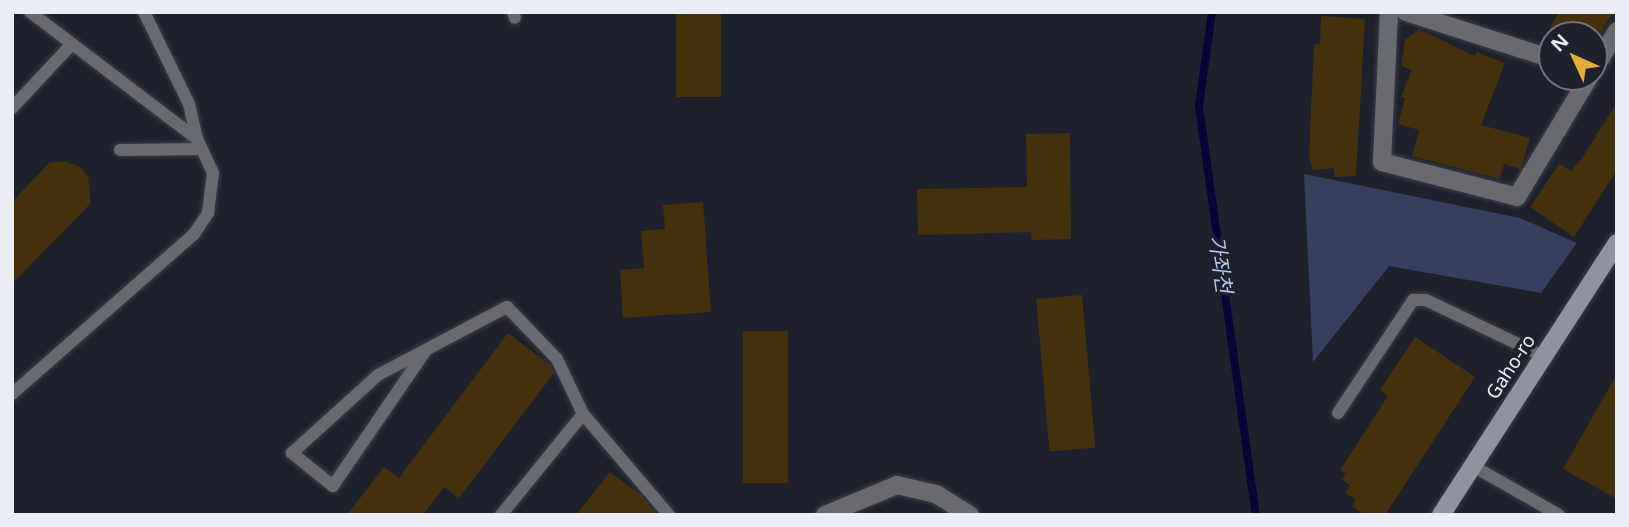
<!DOCTYPE html>
<meta charset="utf-8">
<style>
body{margin:0}
#map{position:relative;width:1629px;height:527px;overflow:hidden;background:#1e212c;font-family:"Noto Sans","Noto Sans KR",sans-serif}
div>[style]{position:absolute}
.green>*{inset:0;background:#363f60}
.stream>*{height:8px;margin:-4px;padding:0 4px;transform-origin:4px;border-radius:4px;background:#060438}
.building>*{inset:0;background:#44310c;transform-origin:0 0}
.roads{filter:drop-shadow(0 0 2px #3b3e48) drop-shadow(0 0 2px #3b3e48)}
.lane>*{height:12px;margin:-6px;padding:0 6px;transform-origin:6px;border-radius:6px;background:#686a70}
.street>*{height:18px;margin:-9px;padding:0 9px;transform-origin:9px;border-radius:9px;background:#686a70}
.secondary>*{height:18px;margin:-9px;padding:0 9px;transform-origin:9px;border-radius:9px;background:#90939d}
span{translate:-50% -50%;white-space:nowrap;text-align:center;line-height:1.15;-webkit-text-stroke:7px #1e212c;paint-order:stroke}
.street-label{font-size:19px;color:#ebedf5}
.water-label{font-size:21px;color:#b4c4f8;font-style:italic}
.frame{position:absolute;inset:0;border:14px solid #ebedf5;pointer-events:none}
.north{position:absolute;left:1538px;top:21px;width:70px;height:70px;box-sizing:border-box;background:#1e212c;border:2px solid #70737c;border-radius:50%;rotate:315deg;font-size:19px;font-weight:700;line-height:28px;text-align:center;color:#ebedf5}
.north::after{content:'';display:block;margin:auto;width:24px;height:32px;background:#e7ac37;clip-path:polygon(50% 0,100% 100%,50% 72%,0 100%)}
</style>
<div id="map">
<div class="green">
<i style="clip-path:polygon(1304px 174px,1520px 218px,1577px 243px,1541px 293px,1389px 266px,1313px 362px)"></i>
</div>
<div class="stream">
<i style="left:1212px;top:12px;width:95px;rotate:97.9deg"></i>
<i style="left:1199px;top:106px;width:413px;rotate:82.1deg"></i>
</div>
<div class="building">
<i style="left:676px;top:12px;width:45px;height:85px"></i>
<i style="clip-path:polygon(1559px 12px,1613px 12px,1596px 41px,1594px 35px,1546px 35px)"></i>
<i style="clip-path:polygon(1321px 16px,1365px 19px,1356px 176px,1335px 177px,1334px 168px,1313px 170px,1309px 157px,1314px 44px,1320px 44px)"></i>
<i style="clip-path:polygon(1419px 29px,1475px 56px,1476px 52px,1505px 63px,1481px 125px,1530px 138px,1521px 169px,1504px 164px,1500px 179px,1412px 156px,1419px 130px,1398px 124px,1405px 98px,1401px 97px,1412px 70px,1401px 66px,1405px 40px)"></i>
<i style="clip-path:polygon(1617px 103px,1617px 170px,1574px 237px,1530px 207px,1559px 164px,1571px 171px,1582px 158px)"></i>
<i style="clip-path:polygon(1070px 133px,1071px 239px,1032px 240px,1031px 232px,918px 235px,917px 189px,1027px 187px,1026px 134px)"></i>
<i style="clip-path:polygon(63px 161px,81px 167px,88px 177px,91px 203px,12px 284px,12px 202px,49px 163px)"></i>
<i style="clip-path:polygon(703px 202px,711px 312px,623px 318px,620px 270px,644px 268px,641px 231px,665px 229px,663px 205px)"></i>
<i style="left:1082px;top:295px;width:153px;height:46px;rotate:85deg"></i>
<i style="left:743px;top:331px;width:45px;height:152px"></i>
<i style="clip-path:polygon(508px 333px,550px 365px,554px 373px,459px 498px,444px 487px,423px 515px,347px 515px,384px 467px,399px 478px)"></i>
<i style="clip-path:polygon(1415px 337px,1475px 377px,1385px 515px,1365px 515px,1352px 506px,1356px 499px,1345px 493px,1350px 485px,1342px 480px,1346px 474px,1340px 470px,1388px 396px,1380px 390px)"></i>
<i style="clip-path:polygon(1617px 374px,1617px 499px,1563px 469px)"></i>
<i style="clip-path:polygon(610px 472px,642px 496px,657px 515px,576px 515px)"></i>
</div>
<div class="roads">
<div class="lane">
<i style="left:144px;top:12px;width:102px;rotate:63.9deg"></i>
<i style="left:189px;top:104px;width:36px;rotate:77deg"></i>
<i style="left:513px;top:12px;width:6px;rotate:72deg"></i>
<i style="left:12px;top:108px;width:85px;rotate:-46.9deg"></i>
<i style="left:120px;top:150px;width:82px;rotate:-0.7deg"></i>
<i style="left:426px;top:350px;width:165px;rotate:124.4deg"></i>
<i style="left:333px;top:486px;width:53px;rotate:-141.2deg"></i>
<i style="left:292px;top:453px;width:116px;rotate:-42.2deg"></i>
<i style="left:378px;top:375px;width:146px;rotate:-27.8deg"></i>
<i style="left:507px;top:307px;width:72px;rotate:46.1deg"></i>
<i style="left:557px;top:359px;width:61px;rotate:64.7deg"></i>
<i style="left:12px;top:394px;width:242px;rotate:-41.3deg"></i>
<i style="left:194px;top:234px;width:25px;rotate:-56deg"></i>
<i style="left:208px;top:213px;width:40px;rotate:-82.9deg"></i>
<i style="left:213px;top:173px;width:38px;rotate:-115deg"></i>
<i style="left:197px;top:139px;width:210px;rotate:-142.7deg"></i>
<i style="left:1338px;top:413px;width:136px;rotate:-56.4deg"></i>
<i style="left:1413px;top:300px;width:13px"></i>
<i style="left:1426px;top:300px;width:130px;rotate:25.6deg"></i>
<i style="left:1473px;top:466px;width:99px;rotate:29.7deg"></i>
<i style="left:501px;top:515px;width:130px;rotate:-50.9deg"></i>
<i style="left:583px;top:414px;width:133px;rotate:49.6deg"></i>
</div>
<div class="street">
<i style="left:1389px;top:12px;width:150px;rotate:92.7deg"></i>
<i style="left:1382px;top:162px;width:139px;rotate:14.5deg"></i>
<i style="left:1517px;top:197px;width:140px;rotate:-59deg"></i>
<i style="left:1406px;top:12px;width:153px;rotate:17.8deg"></i>
<i style="left:1594px;top:69px;width:44px;rotate:-58.8deg"></i>
<i style="left:825px;top:515px;width:78px;rotate:-22.6deg"></i>
<i style="left:897px;top:485px;width:40px;rotate:13deg"></i>
<i style="left:936px;top:494px;width:40px;rotate:32deg"></i>
</div>
<div class="secondary">
<i style="left:1441px;top:515px;width:324px;rotate:-57.1deg"></i>
</div>
</div>
<div class="street-label">
<span style="left:1511px;top:367px;rotate:-57deg">Gaho-ro</span>
</div>
<div class="water-label">
<span style="left:1221px;top:264px;rotate:82deg">가좌천</span>
</div>
<div class="frame"></div>
<div class="north">N</div>
</div>
